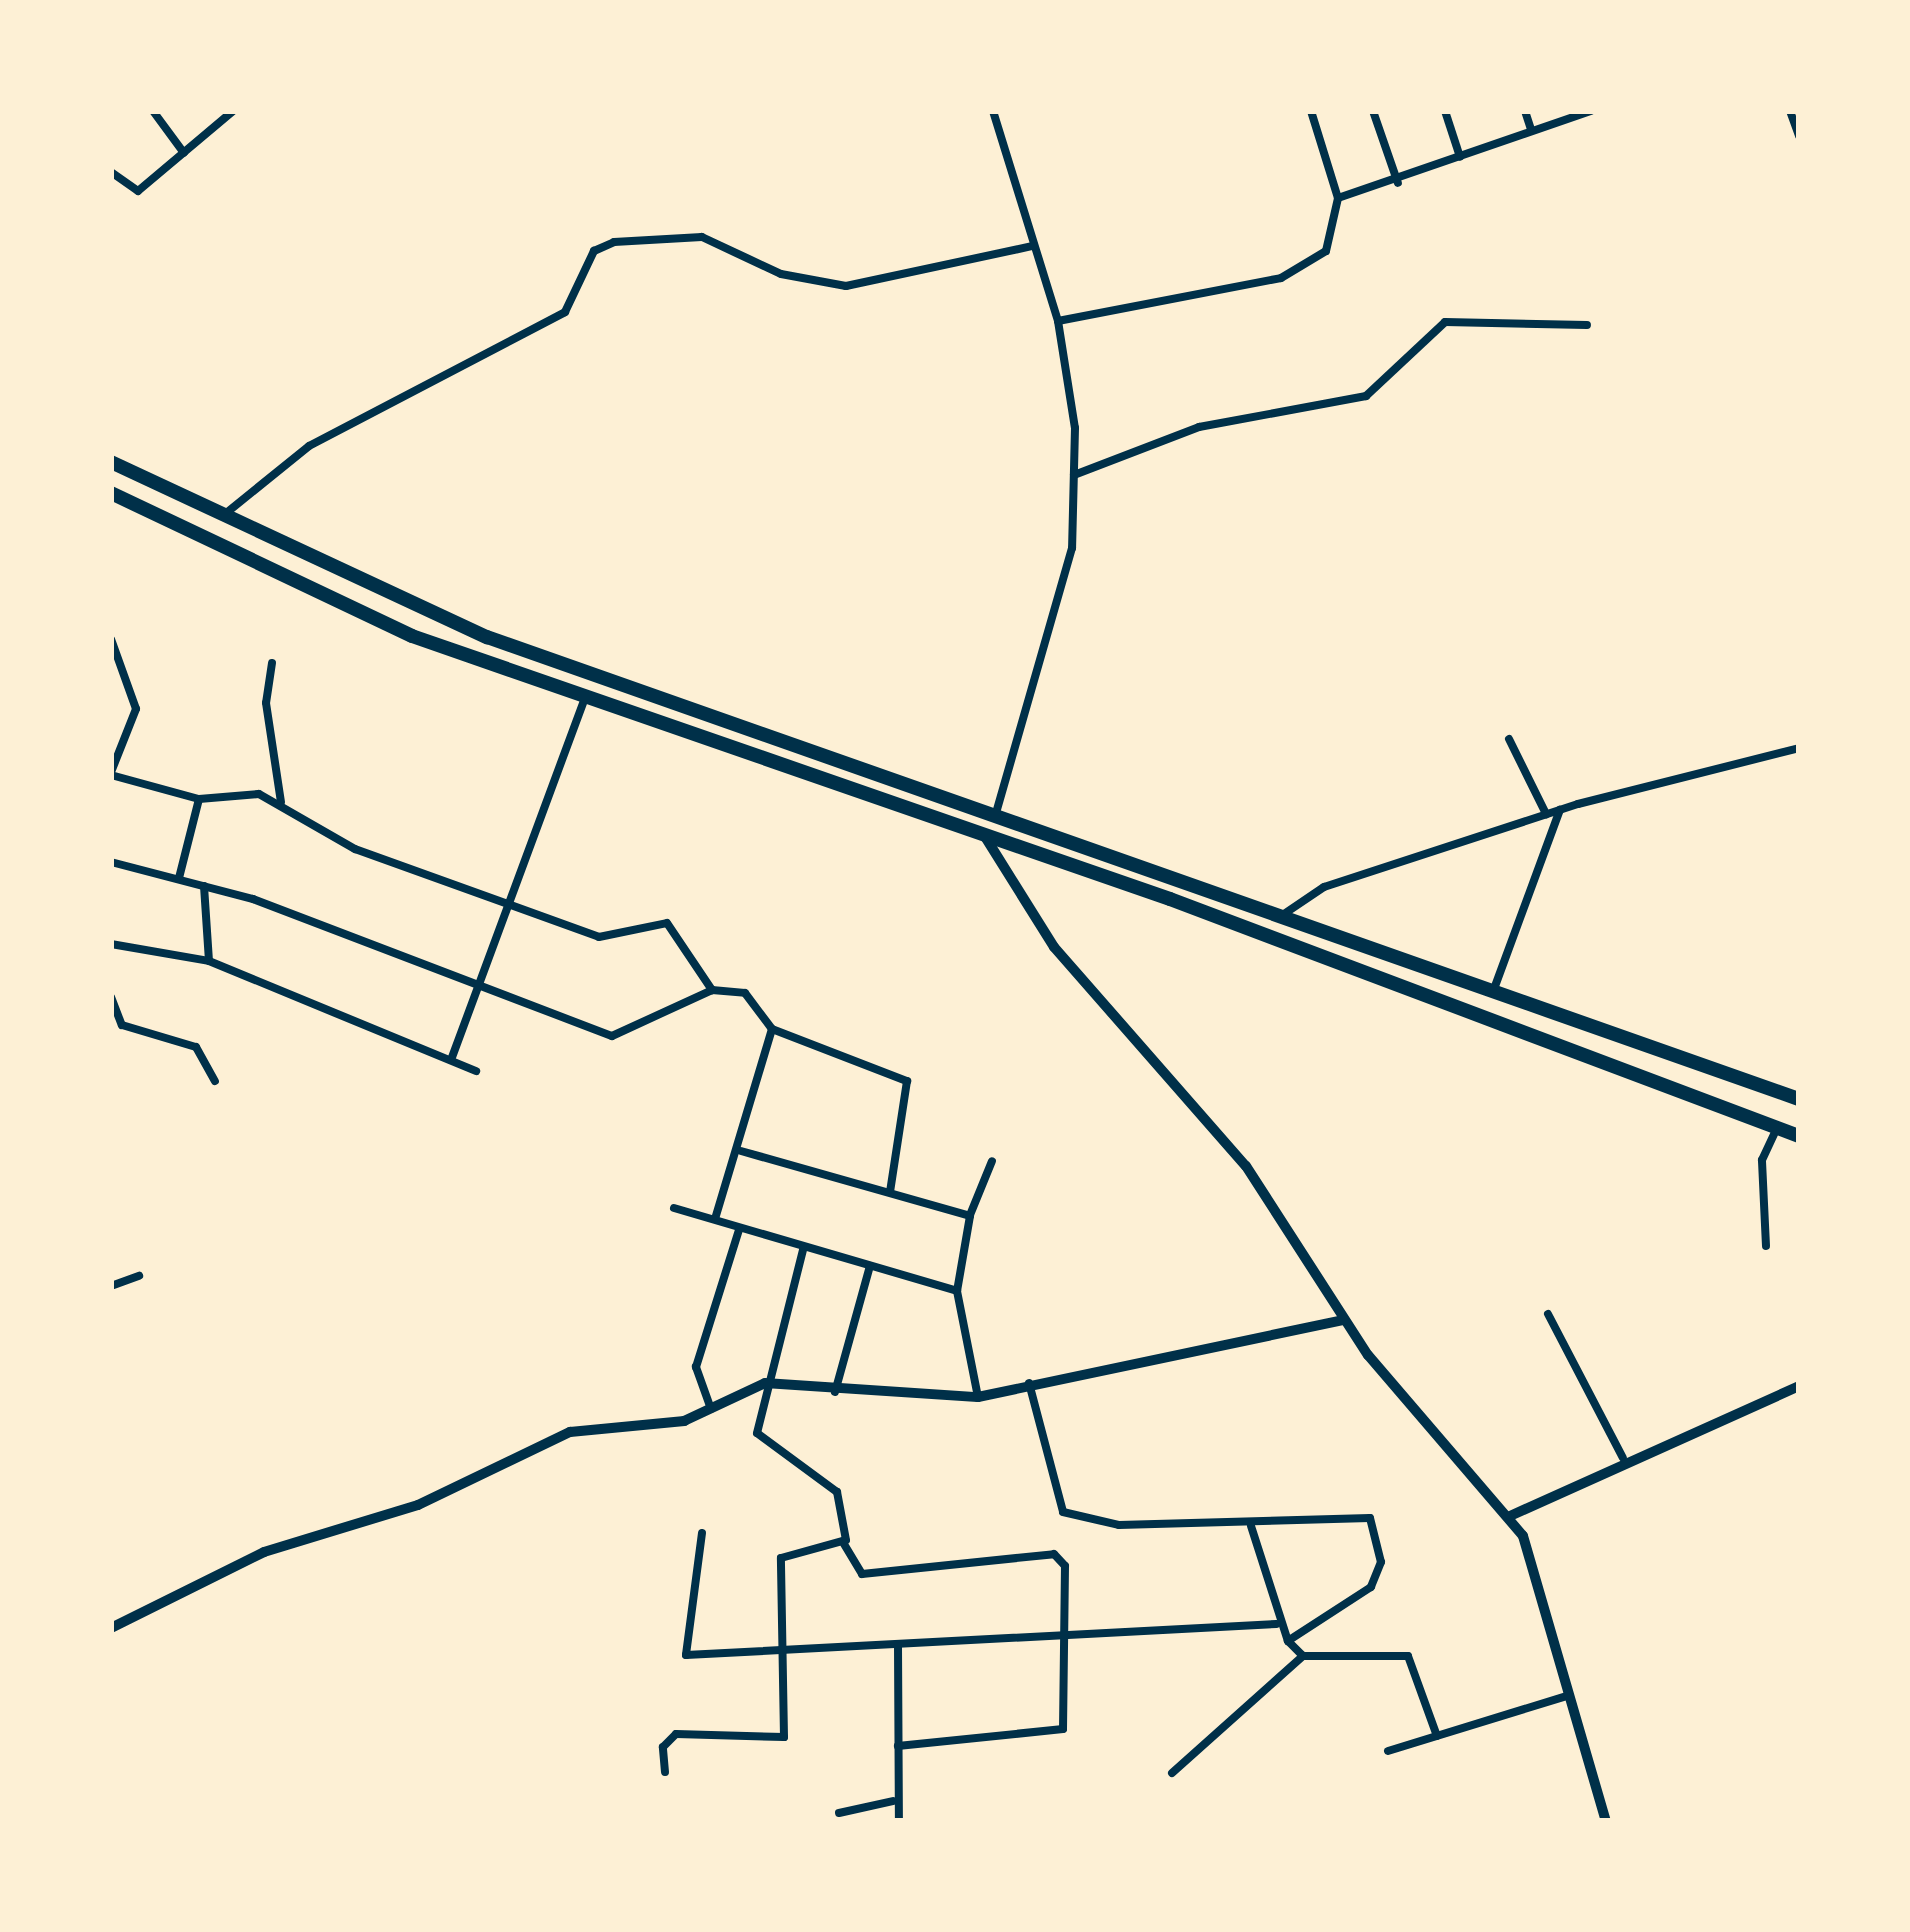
<!DOCTYPE html>
<style>
body{margin:0}
#map{position:relative;width:1910px;height:1932px;overflow:hidden;background:#fdf0d5;font-family:"PT Sans Narrow",sans-serif}
div>[style]{position:absolute}
.minor>*{height:8px;margin:-4px;padding:0 4px;transform-origin:4px;border-radius:4px;background:#003049}
.tertiary>*{height:10px;margin:-5px;padding:0 5px;transform-origin:5px;border-radius:5px;background:#003049}
.trunk>*{height:14px;margin:-7px;padding:0 7px;transform-origin:7px;border-radius:7px;background:#003049}
span{translate:-50% -50%;white-space:nowrap;text-align:center;line-height:1.15;-webkit-text-stroke:12px #fdf0d5;paint-order:stroke}
.frame{position:absolute;inset:0;border:114px solid #fdf0d5;pointer-events:none}
</style>
<div id="map">
<div class="minor">
<i style="left:153px;top:111px;width:52px;rotate:53.6deg"></i>
<i style="left:993px;top:111px;width:220px;rotate:72.8deg"></i>
<i style="left:1058px;top:321px;width:108px;rotate:81deg"></i>
<i style="left:1075px;top:428px;width:120px;rotate:91.4deg"></i>
<i style="left:1072px;top:548px;width:273px;rotate:106deg"></i>
<i style="left:1311px;top:111px;width:91px;rotate:72.8deg"></i>
<i style="left:1373px;top:111px;width:76px;rotate:70.9deg"></i>
<i style="left:1445px;top:111px;width:48px;rotate:71.9deg"></i>
<i style="left:1525px;top:111px;width:20px;rotate:72deg"></i>
<i style="left:1790px;top:111px;width:27px;rotate:70deg"></i>
<i style="left:111px;top:172px;width:33px;rotate:35deg"></i>
<i style="left:138px;top:191px;width:124px;rotate:-40.1deg"></i>
<i style="left:1058px;top:321px;width:227px;rotate:-10.9deg"></i>
<i style="left:1281px;top:278px;width:52px;rotate:-31deg"></i>
<i style="left:1326px;top:251px;width:54px;rotate:-77.2deg"></i>
<i style="left:1338px;top:198px;width:268px;rotate:-19deg"></i>
<i style="left:1074px;top:475px;width:134px;rotate:-21deg"></i>
<i style="left:1199px;top:427px;width:170px;rotate:-10.5deg"></i>
<i style="left:1366px;top:396px;width:108px;rotate:-43.1deg"></i>
<i style="left:1445px;top:322px;width:142px;rotate:1.2deg"></i>
<i style="left:225px;top:514px;width:108px;rotate:-39deg"></i>
<i style="left:309px;top:446px;width:289px;rotate:-27.6deg"></i>
<i style="left:565px;top:312px;width:68px;rotate:-64.6deg"></i>
<i style="left:594px;top:251px;width:22px;rotate:-24deg"></i>
<i style="left:614px;top:242px;width:88px;rotate:-3.3deg"></i>
<i style="left:702px;top:237px;width:87px;rotate:25.1deg"></i>
<i style="left:781px;top:274px;width:66px;rotate:10.5deg"></i>
<i style="left:846px;top:286px;width:191px;rotate:-12.1deg"></i>
<i style="left:111px;top:639px;width:74px;rotate:70.3deg"></i>
<i style="left:136px;top:709px;width:68px;rotate:111.6deg"></i>
<i style="left:272px;top:663px;width:40px;rotate:98.5deg"></i>
<i style="left:266px;top:703px;width:100px;rotate:81.4deg"></i>
<i style="left:1509px;top:739px;width:84px;rotate:63.7deg"></i>
<i style="left:111px;top:775px;width:91px;rotate:15.3deg"></i>
<i style="left:199px;top:799px;width:60px;rotate:-4.8deg"></i>
<i style="left:259px;top:794px;width:111px;rotate:29.8deg"></i>
<i style="left:355px;top:849px;width:259px;rotate:19.8deg"></i>
<i style="left:599px;top:937px;width:69px;rotate:-11.6deg"></i>
<i style="left:667px;top:923px;width:81px;rotate:56.1deg"></i>
<i style="left:111px;top:862px;width:147px;rotate:14.6deg"></i>
<i style="left:253px;top:899px;width:384px;rotate:20.9deg"></i>
<i style="left:612px;top:1036px;width:110px;rotate:-24.7deg"></i>
<i style="left:712px;top:990px;width:33px;rotate:5deg"></i>
<i style="left:745px;top:993px;width:45px;rotate:53.1deg"></i>
<i style="left:772px;top:1029px;width:198px;rotate:106.7deg"></i>
<i style="left:179px;top:878px;width:81px;rotate:-75.8deg"></i>
<i style="left:204px;top:886px;width:75px;rotate:86.2deg"></i>
<i style="left:1281px;top:916px;width:52px;rotate:-34deg"></i>
<i style="left:1324px;top:887px;width:267px;rotate:-18.1deg"></i>
<i style="left:1578px;top:804px;width:228px;rotate:-14.2deg"></i>
<i style="left:111px;top:944px;width:99px;rotate:9.8deg"></i>
<i style="left:209px;top:961px;width:289px;rotate:22.4deg"></i>
<i style="left:1494px;top:989px;width:191px;rotate:-69.8deg"></i>
<i style="left:111px;top:997px;width:30px;rotate:69deg"></i>
<i style="left:122px;top:1025px;width:77px;rotate:16.6deg"></i>
<i style="left:196px;top:1047px;width:39px;rotate:61deg"></i>
<i style="left:772px;top:1029px;width:145px;rotate:21.1deg"></i>
<i style="left:907px;top:1081px;width:112px;rotate:98.7deg"></i>
<i style="left:451px;top:1060px;width:383px;rotate:-69.7deg"></i>
<i style="left:741px;top:1151px;width:238px;rotate:15.8deg"></i>
<i style="left:970px;top:1216px;width:76px;rotate:99.8deg"></i>
<i style="left:957px;top:1291px;width:108px;rotate:78.8deg"></i>
<i style="left:674px;top:1208px;width:295px;rotate:16.3deg"></i>
<i style="left:970px;top:1215px;width:58px;rotate:-67.8deg"></i>
<i style="left:1766px;top:1246px;width:86px;rotate:-92.7deg"></i>
<i style="left:1762px;top:1160px;width:33px;rotate:-65deg"></i>
<i style="left:111px;top:1286px;width:30px;rotate:-20deg"></i>
<i style="left:1548px;top:1314px;width:162px;rotate:62.5deg"></i>
<i style="left:1029px;top:1383px;width:133px;rotate:75.2deg"></i>
<i style="left:1063px;top:1512px;width:57px;rotate:13.1deg"></i>
<i style="left:1119px;top:1525px;width:251px;rotate:-1.6deg"></i>
<i style="left:1370px;top:1518px;width:45px;rotate:76deg"></i>
<i style="left:1381px;top:1562px;width:27px;rotate:112deg"></i>
<i style="left:1371px;top:1587px;width:99px;rotate:147deg"></i>
<i style="left:835px;top:1392px;width:131px;rotate:-74.5deg"></i>
<i style="left:711px;top:1409px;width:45px;rotate:-109.7deg"></i>
<i style="left:696px;top:1367px;width:144px;rotate:-72.6deg"></i>
<i style="left:1251px;top:1526px;width:121px;rotate:72.2deg"></i>
<i style="left:1288px;top:1641px;width:21px;rotate:45deg"></i>
<i style="left:1303px;top:1656px;width:105px"></i>
<i style="left:1408px;top:1656px;width:85px;rotate:70.1deg"></i>
<i style="left:702px;top:1533px;width:123px;rotate:97.5deg"></i>
<i style="left:686px;top:1655px;width:591px;rotate:-3.01deg"></i>
<i style="left:844px;top:1544px;width:35px;rotate:59deg"></i>
<i style="left:862px;top:1574px;width:193px;rotate:-5.9deg"></i>
<i style="left:1054px;top:1554px;width:16px;rotate:47deg"></i>
<i style="left:1065px;top:1566px;width:163px;rotate:90.7deg"></i>
<i style="left:1063px;top:1729px;width:166px;rotate:174.1deg"></i>
<i style="left:898px;top:1646px;width:175px;rotate:89.7deg"></i>
<i style="left:1388px;top:1751px;width:190px;rotate:-17.1deg"></i>
<i style="left:665px;top:1772px;width:25px;rotate:-95deg"></i>
<i style="left:663px;top:1747px;width:18px;rotate:-45deg"></i>
<i style="left:676px;top:1734px;width:108px;rotate:1.6deg"></i>
<i style="left:784px;top:1737px;width:179px;rotate:-91deg"></i>
<i style="left:781px;top:1558px;width:67px;rotate:-15.5deg"></i>
<i style="left:846px;top:1540px;width:49px;rotate:-100.6deg"></i>
<i style="left:837px;top:1492px;width:99px;rotate:-143.6deg"></i>
<i style="left:757px;top:1433px;width:189px;rotate:-75.9deg"></i>
<i style="left:1172px;top:1773px;width:176px;rotate:-41.8deg"></i>
<i style="left:839px;top:1813px;width:55px;rotate:-12.5deg"></i>
</div>
<div class="tertiary">
<i style="left:984px;top:835px;width:132px;rotate:58deg"></i>
<i style="left:1054px;top:947px;width:291px;rotate:48.8deg"></i>
<i style="left:1246px;top:1166px;width:225px;rotate:57.2deg"></i>
<i style="left:1368px;top:1355px;width:238px;rotate:49.4deg"></i>
<i style="left:1523px;top:1536px;width:297px;rotate:73.8deg"></i>
<i style="left:1510px;top:1516px;width:317px;rotate:-24.2deg"></i>
<i style="left:111px;top:1628px;width:171px;rotate:-26.4deg"></i>
<i style="left:264px;top:1552px;width:161px;rotate:-17deg"></i>
<i style="left:418px;top:1505px;width:169px;rotate:-25.7deg"></i>
<i style="left:570px;top:1432px;width:115px;rotate:-5.5deg"></i>
<i style="left:684px;top:1421px;width:89px;rotate:-25.1deg"></i>
<i style="left:765px;top:1383px;width:213px;rotate:3.8deg"></i>
<i style="left:978px;top:1397px;width:374px;rotate:-11.9deg"></i>
</div>
<div class="trunk">
<i style="left:111px;top:462px;width:415px;rotate:25deg"></i>
<i style="left:487px;top:637px;width:1391px;rotate:19.4deg"></i>
<i style="left:111px;top:493px;width:333px;rotate:25.4deg"></i>
<i style="left:412px;top:636px;width:802px;rotate:19.14deg"></i>
<i style="left:1170px;top:899px;width:672px;rotate:20.65deg"></i>
</div>
<div class="frame"></div>
</div>
